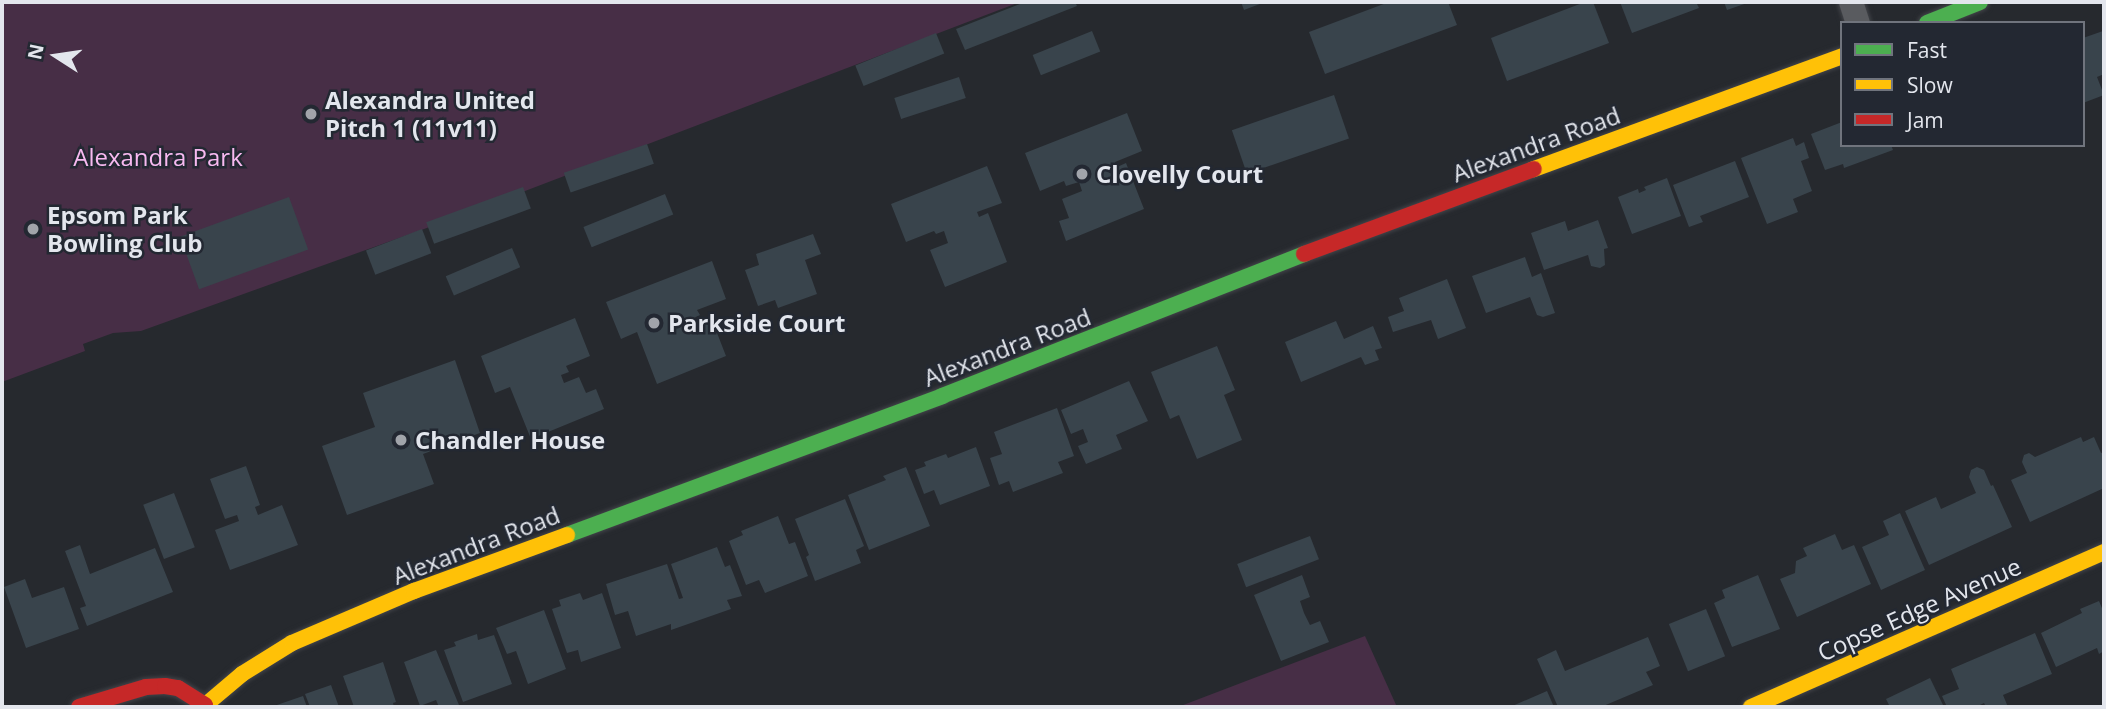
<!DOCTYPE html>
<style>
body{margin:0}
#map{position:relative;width:2106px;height:709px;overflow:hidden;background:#26292e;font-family:"Open Sans",sans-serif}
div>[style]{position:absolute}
.green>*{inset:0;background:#472e46}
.building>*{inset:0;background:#39444c;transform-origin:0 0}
.roads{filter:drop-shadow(0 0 2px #424449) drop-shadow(0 0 2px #424449)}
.street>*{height:24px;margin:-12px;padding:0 12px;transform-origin:12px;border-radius:12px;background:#595b5f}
.fast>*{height:16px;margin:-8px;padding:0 8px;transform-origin:8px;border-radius:8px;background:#4caf50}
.slow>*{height:16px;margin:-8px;padding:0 8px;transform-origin:8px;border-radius:8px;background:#ffc107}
.jam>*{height:16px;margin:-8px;padding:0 8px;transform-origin:8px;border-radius:8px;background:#c62828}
.dots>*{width:19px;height:19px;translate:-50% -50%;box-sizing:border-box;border:4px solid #232832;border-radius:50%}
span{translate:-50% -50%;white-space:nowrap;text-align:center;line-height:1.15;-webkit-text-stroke:5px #232832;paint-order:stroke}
.poi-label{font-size:24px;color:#e3e6ed;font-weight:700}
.left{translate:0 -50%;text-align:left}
.street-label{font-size:24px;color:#e3e6ed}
.park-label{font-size:24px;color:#f7b9f0}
.frame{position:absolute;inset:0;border:4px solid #e3e6ed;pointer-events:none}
.legend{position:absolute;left:1840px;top:21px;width:245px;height:126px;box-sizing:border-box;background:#232832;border:2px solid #70747d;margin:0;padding:9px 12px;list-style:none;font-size:21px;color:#e3e6ed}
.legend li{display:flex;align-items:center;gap:14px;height:35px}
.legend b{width:35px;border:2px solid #70747d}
.north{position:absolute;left:21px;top:21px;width:70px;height:70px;-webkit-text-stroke:5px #232832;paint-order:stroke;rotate:282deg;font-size:19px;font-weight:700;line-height:28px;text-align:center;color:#e3e6ed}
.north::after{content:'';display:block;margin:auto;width:24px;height:32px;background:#e3e6ed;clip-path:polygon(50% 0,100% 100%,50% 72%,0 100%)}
</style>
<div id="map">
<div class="green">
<i style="clip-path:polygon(2px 2px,1020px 2px,449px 220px,141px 331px,113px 333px,83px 344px,85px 351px,2px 382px)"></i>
<i style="clip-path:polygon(1365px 636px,1397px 707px,1178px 707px,1254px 678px)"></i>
</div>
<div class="building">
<i style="clip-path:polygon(1025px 2px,1075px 2px,1077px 6px,965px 50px,956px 29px)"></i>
<i style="clip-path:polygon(1241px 2px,1265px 2px,1244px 10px)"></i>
<i style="clip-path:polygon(1389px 2px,1448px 2px,1457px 25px,1325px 74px,1309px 32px)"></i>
<i style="clip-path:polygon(1585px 2px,1593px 2px,1609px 43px,1507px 81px,1491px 38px)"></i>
<i style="clip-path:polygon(1620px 2px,1696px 2px,1699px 8px,1632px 33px)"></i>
<i style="clip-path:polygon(1724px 2px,1750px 2px,1727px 10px)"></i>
<i style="left:1092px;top:31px;width:22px;height:64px;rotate:68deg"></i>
<i style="clip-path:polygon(2103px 31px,2104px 74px,2097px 77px,2104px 95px,2083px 103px,2083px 38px)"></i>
<i style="left:936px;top:33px;width:22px;height:87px;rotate:68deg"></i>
<i style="left:959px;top:77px;width:22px;height:68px;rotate:72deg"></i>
<i style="left:1334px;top:95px;width:46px;height:108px;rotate:71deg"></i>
<i style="clip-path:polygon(1127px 113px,1142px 151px,1115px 162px,1117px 167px,1126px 163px,1144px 209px,1066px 241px,1059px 221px,1069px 218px,1062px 199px,1082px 191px,1079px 182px,1066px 186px,1064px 181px,1040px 191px,1025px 153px)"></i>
<i style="clip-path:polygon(1842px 122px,1842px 145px,1891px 145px,1893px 150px,1844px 168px,1843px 164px,1825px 170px,1811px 134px)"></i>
<i style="clip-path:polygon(1793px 138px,1796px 146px,1804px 142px,1809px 158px,1801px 161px,1812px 191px,1793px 199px,1798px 212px,1767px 224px,1741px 158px)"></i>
<i style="left:647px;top:144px;width:21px;height:88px;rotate:71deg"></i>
<i style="clip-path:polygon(1735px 161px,1749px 197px,1700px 216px,1703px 222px,1689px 227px,1673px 185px)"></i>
<i style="clip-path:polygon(987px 166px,1002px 203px,977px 212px,979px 217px,988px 213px,1007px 262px,945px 287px,930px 250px,948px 243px,944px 231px,936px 234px,934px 231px,906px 242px,891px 204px)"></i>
<i style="clip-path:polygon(1667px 178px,1681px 216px,1632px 234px,1618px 197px,1638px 189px,1639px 193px,1646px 190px,1644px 187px)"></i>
<i style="left:523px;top:187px;width:23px;height:103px;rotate:70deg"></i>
<i style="left:665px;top:194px;width:22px;height:88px;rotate:68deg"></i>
<i style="left:289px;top:197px;width:56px;height:116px;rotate:70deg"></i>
<i style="clip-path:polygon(1598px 220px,1608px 248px,1604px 249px,1605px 265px,1600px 268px,1591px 266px,1588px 255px,1544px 270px,1531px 233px,1565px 221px,1568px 231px)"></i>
<i style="left:422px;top:229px;width:26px;height:60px;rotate:69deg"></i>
<i style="clip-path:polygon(813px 234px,821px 254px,805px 260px,817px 294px,778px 308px,775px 300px,758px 306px,745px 270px,759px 265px,756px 254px)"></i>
<i style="left:512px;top:248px;width:21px;height:72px;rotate:67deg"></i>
<i style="clip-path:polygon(1525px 257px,1532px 277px,1541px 273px,1555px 313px,1543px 317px,1537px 315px,1530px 297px,1486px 313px,1472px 276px)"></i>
<i style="clip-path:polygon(712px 261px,726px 299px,697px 310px,700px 315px,692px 319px,695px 326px,712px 320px,726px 356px,657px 384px,637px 332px,621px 339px,606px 302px)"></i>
<i style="clip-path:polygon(1447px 279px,1466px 328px,1438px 339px,1431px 320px,1393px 332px,1388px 317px,1404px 311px,1399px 298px)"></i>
<i style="clip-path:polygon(575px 318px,590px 356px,566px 366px,569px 372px,561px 375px,564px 383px,579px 377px,586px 393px,596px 389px,604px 409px,531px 439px,510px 387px,495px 393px,481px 356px)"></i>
<i style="clip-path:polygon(1336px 321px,1344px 339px,1373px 326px,1382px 348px,1375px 350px,1379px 360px,1365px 365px,1361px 357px,1301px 382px,1285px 342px)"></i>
<i style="clip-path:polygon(1217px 346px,1235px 390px,1224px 395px,1242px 440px,1197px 459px,1179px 415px,1170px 419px,1151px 372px)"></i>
<i style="clip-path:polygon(455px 360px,480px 433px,423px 454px,434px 484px,347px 515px,322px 446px,375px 427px,363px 393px)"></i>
<i style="clip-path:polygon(1129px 381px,1148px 421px,1116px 435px,1122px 449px,1086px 464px,1078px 446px,1088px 442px,1083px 429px,1071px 434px,1061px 410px)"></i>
<i style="clip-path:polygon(1057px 408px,1074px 456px,1058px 462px,1063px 473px,1013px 492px,1009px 481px,999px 485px,990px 458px,1002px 454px,994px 432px)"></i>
<i style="clip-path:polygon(2081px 437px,2083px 442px,2094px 437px,2101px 453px,2104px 452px,2104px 488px,2030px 522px,2011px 480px,2027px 473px,2022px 462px,2024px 455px,2029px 453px,2035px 457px)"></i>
<i style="clip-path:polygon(976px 447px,990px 486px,940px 505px,934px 490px,924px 494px,915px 470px,926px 466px,924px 462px,946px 454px,948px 458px)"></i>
<i style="clip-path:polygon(246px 466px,260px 505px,255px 507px,258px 515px,282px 505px,298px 545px,230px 570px,215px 530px,239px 521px,237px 515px,225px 519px,210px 479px)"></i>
<i style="clip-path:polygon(906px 467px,930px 526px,869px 550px,848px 495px,886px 480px,883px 476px)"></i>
<i style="clip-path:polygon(1977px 467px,1984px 470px,1991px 486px,1993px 485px,2012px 527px,1929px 565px,1905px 511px,1936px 497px,1941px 509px,1976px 493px,1969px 477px,1971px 470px)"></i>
<i style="left:174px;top:493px;width:58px;height:33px;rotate:69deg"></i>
<i style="clip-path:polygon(845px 499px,864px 546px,856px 550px,861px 563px,815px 581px,806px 557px,809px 555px,795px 519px)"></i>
<i style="clip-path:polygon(1900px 513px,1925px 570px,1881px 590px,1862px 547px,1889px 535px,1883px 521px)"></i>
<i style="clip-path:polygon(778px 516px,789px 544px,795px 542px,808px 576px,765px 593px,759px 580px,746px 585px,729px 541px,743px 535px,741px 531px)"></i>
<i style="clip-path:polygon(1835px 534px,1842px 550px,1854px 545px,1871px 584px,1797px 617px,1780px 579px,1795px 573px,1796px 561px,1807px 556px,1803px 548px)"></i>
<i style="left:1310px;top:536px;width:25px;height:78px;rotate:69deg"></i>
<i style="clip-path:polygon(80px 545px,90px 574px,155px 548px,173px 592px,87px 626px,80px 608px,86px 606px,65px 551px)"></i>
<i style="clip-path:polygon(717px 547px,725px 567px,730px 565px,742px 596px,727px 600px,731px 609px,671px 630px,671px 624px,636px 636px,628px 611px,615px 615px,606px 584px,667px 564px,679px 599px,683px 598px,671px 564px)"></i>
<i style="clip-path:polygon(1302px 575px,1310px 597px,1300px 601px,1304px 613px,1310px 625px,1320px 621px,1329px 642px,1281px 661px,1254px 595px)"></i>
<i style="clip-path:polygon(1758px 575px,1780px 629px,1732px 647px,1714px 603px,1725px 598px,1722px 590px)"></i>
<i style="clip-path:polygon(25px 579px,32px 598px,64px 587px,79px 629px,26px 648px,4px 587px)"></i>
<i style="clip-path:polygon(580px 593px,583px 600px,602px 593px,621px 648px,581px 662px,578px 650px,567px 653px,552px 609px,561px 606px,559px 600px)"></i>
<i style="clip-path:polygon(2099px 601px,2104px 613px,2104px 651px,2099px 654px,2097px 648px,2056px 667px,2041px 633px,2082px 613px,2080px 609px)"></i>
<i style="left:1706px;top:609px;width:51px;height:40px;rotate:68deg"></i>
<i style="clip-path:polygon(544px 610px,566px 669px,528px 684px,516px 651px,507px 654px,496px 628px)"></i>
<i style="clip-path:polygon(2035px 633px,2052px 674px,2003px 695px,2008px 707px,1986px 707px,1984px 703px,1976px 707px,1947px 707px,1942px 696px,1959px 689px,1951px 669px)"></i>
<i style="clip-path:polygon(477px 634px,478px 640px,494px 635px,512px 684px,463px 702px,444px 650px,456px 646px,454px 642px)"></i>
<i style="clip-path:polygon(1648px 637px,1660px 666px,1646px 672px,1653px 685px,1601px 707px,1558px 707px,1537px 659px,1556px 650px,1565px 671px)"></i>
<i style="clip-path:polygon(436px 650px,459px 705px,452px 707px,439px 707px,436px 700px,420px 706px,404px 662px)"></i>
<i style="clip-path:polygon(383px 662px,396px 702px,393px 703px,394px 707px,354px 707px,343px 676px)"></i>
<i style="clip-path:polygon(1930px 678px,1944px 707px,1890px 707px,1886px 699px)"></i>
<i style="clip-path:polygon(331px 685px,339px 707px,310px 707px,305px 694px)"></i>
<i style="clip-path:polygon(1547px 691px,1554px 707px,1510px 707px)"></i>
<i style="clip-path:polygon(303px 696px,307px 707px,271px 707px)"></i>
</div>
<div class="roads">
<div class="street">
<i style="left:1851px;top:2px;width:22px;rotate:72deg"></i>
</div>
<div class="fast">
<i style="left:1927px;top:23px;width:57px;rotate:-21.6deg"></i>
<i style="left:567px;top:535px;width:400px;rotate:-20.3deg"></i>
<i style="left:942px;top:396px;width:389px;rotate:-21.4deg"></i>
</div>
<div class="slow">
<i style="left:1534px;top:169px;width:328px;rotate:-20.1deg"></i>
<i style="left:203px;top:707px;width:51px;rotate:-40.2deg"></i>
<i style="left:242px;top:674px;width:59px;rotate:-31.8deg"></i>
<i style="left:292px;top:643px;width:133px;rotate:-23.1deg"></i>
<i style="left:414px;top:591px;width:163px;rotate:-20.1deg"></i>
<i style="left:1751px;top:707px;width:386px;rotate:-23.7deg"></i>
</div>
<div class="jam">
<i style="left:1304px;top:254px;width:245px;rotate:-20.3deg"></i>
<i style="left:79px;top:707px;width:70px;rotate:-16.6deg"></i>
<i style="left:146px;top:687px;width:19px;rotate:-3deg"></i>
<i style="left:165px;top:686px;width:13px;rotate:9deg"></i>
<i style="left:178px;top:688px;width:32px;rotate:32deg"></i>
</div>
</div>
<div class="dots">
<i style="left:311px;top:114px;background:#a1a4aa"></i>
<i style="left:1082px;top:174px;background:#a1a4aa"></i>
<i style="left:33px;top:229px;background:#a1a4aa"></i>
<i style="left:654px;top:323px;background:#a1a4aa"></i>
<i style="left:401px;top:440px;background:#a1a4aa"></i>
</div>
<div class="poi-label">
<span class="left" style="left:325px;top:114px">Alexandra United<br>Pitch 1 (11v11)</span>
<span class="left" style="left:1096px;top:174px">Clovelly Court</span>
<span class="left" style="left:47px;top:229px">Epsom Park<br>Bowling Club</span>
<span class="left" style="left:668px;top:323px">Parkside Court</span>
<span class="left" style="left:415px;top:440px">Chandler House</span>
</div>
<div class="street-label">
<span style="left:1536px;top:144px;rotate:-20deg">Alexandra Road</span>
<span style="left:1007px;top:347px;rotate:-21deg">Alexandra Road</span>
<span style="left:476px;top:545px;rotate:-21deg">Alexandra Road</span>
<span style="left:1919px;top:609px;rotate:-24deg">Copse Edge Avenue</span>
</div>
<div class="park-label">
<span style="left:158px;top:157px">Alexandra Park</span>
</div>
<div class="frame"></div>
<ul class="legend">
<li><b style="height:9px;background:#4caf50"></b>Fast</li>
<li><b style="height:9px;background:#ffc107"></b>Slow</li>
<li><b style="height:9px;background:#c62828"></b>Jam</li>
</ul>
<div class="north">N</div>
</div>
